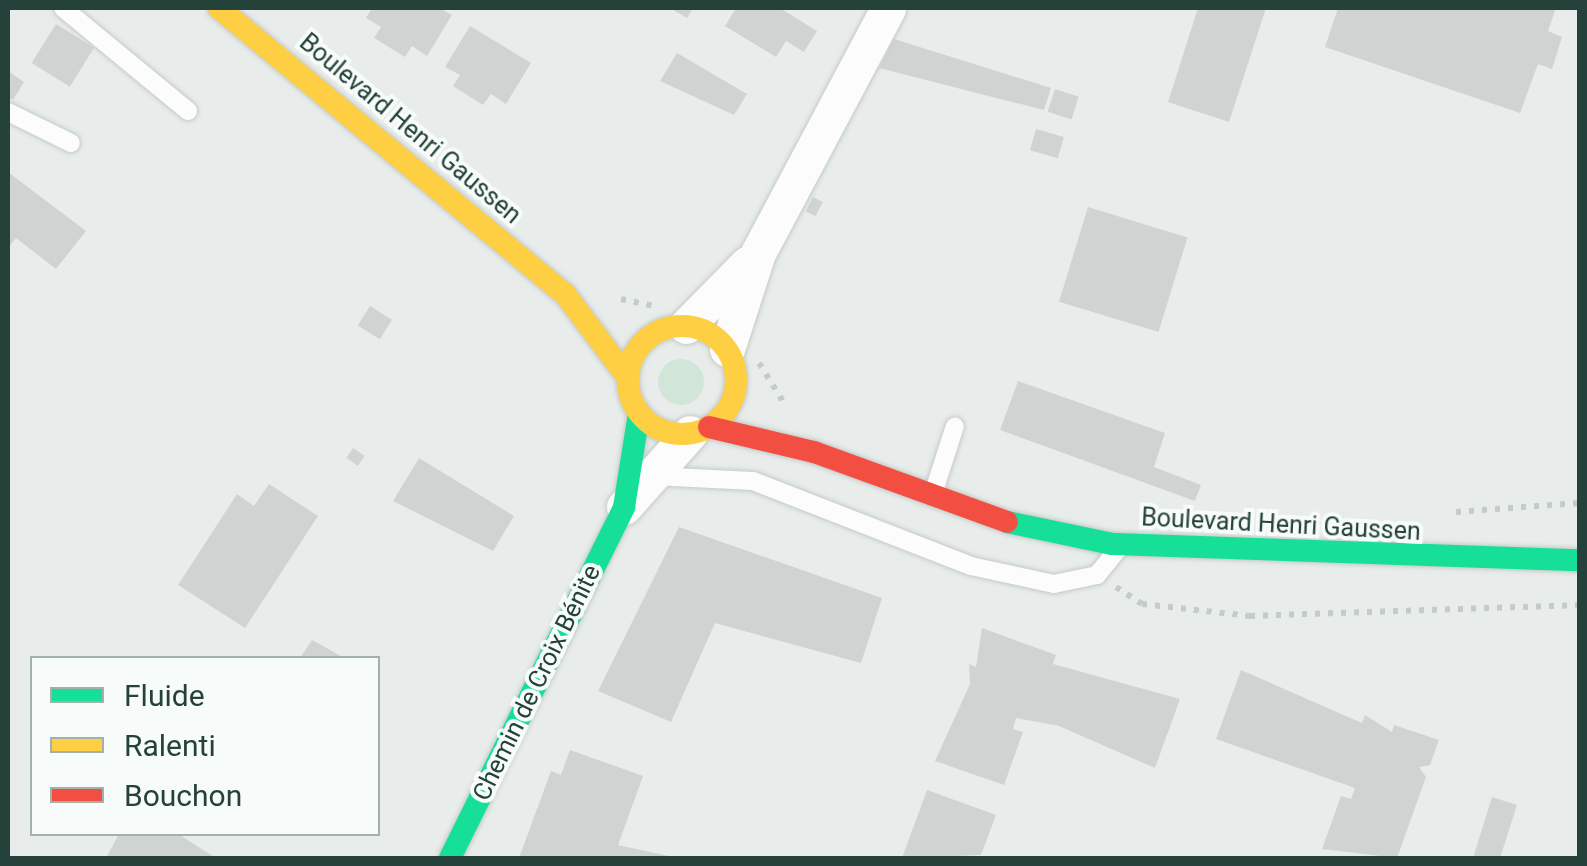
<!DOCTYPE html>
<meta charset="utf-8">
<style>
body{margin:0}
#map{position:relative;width:1587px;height:866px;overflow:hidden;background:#e8edeb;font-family:Roboto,sans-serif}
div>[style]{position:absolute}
.green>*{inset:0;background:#d1e6d8}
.round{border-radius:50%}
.building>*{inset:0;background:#cfd4d2;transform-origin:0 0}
.path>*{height:6px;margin-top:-3px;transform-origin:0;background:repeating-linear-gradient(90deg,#c3ccca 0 5px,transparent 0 13px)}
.roads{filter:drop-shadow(0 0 2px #c5cac8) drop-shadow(0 0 2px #c5cac8)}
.lane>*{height:18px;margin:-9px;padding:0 9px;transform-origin:9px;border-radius:9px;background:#fcfcfc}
.street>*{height:35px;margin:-17.5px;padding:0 17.5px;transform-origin:17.5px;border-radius:17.5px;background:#fcfcfc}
.fast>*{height:22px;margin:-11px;padding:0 11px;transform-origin:11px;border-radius:11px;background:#16e098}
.slow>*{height:22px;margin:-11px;padding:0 11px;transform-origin:11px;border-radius:11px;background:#ffcf43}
.slow>.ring{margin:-11px;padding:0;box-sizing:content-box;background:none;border:22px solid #ffcf43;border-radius:50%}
.jam>*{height:22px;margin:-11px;padding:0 11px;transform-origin:11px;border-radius:11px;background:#f24e42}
span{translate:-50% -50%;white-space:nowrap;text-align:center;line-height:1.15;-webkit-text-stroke:8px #f7fbf9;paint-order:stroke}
.street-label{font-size:25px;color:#24423a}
.frame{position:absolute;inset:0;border:10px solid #24423a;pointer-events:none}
.legend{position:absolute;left:30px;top:656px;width:350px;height:180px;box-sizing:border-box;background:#f7fbf9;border:2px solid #a3b1ad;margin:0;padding:12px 18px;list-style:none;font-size:30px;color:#24423a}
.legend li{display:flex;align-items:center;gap:20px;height:50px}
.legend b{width:50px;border:2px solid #a3b1ad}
</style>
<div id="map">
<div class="green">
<i class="round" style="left:658px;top:359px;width:46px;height:46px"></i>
</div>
<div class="building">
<i style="clip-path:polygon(372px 8px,440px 8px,452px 15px,427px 56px,412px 46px,405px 57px,374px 38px,381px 27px,366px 18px)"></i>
<i style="clip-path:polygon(670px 8px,693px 8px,687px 18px)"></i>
<i style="clip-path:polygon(736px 8px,780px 8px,817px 31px,804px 52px,786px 41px,776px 57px,725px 26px)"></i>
<i style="clip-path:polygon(1198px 8px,1266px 8px,1229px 122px,1168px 102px)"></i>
<i style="clip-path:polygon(1338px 8px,1556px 8px,1548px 31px,1562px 37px,1552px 69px,1538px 64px,1520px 113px,1325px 47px)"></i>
<i style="left:56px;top:24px;width:45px;height:46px;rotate:32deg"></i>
<i style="clip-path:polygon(470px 26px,531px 63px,506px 104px,491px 94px,483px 105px,453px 86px,460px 75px,445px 67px)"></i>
<i style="clip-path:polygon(894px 39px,1051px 88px,1044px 110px,879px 68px)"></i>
<i style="clip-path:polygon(677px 53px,747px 94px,734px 115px,660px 81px)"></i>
<i style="clip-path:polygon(8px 71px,24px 82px,13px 100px,8px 97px)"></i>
<i style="left:1055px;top:89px;width:25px;height:24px;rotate:18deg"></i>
<i style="left:1036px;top:129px;width:29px;height:22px;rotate:16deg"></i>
<i style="clip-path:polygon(8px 172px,86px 231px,56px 269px,16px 238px,8px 248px)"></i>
<i style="left:813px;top:197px;width:11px;height:16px;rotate:27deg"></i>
<i style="left:1088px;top:207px;width:104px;height:99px;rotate:17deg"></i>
<i style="left:370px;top:306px;width:26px;height:23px;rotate:32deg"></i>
<i style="clip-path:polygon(1018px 381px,1165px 433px,1154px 467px,1201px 485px,1195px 501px,1000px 430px)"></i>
<i style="left:353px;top:448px;width:14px;height:12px;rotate:34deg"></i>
<i style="clip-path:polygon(419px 458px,514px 516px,493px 551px,393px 501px)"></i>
<i style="clip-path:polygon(269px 484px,318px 516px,245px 628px,178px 585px,237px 494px,254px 506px)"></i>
<i style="clip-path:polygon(679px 527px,882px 598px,861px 663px,715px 623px,671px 722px,598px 691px)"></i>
<i style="clip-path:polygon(982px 628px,1056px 655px,1053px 664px,1180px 699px,1155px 768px,1059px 726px,1016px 718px,1013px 729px,1023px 732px,1004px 785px,935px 761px,970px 684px,969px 664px,976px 667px)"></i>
<i style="clip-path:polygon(312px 640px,323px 646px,344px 658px,300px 658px)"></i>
<i style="clip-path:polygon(1241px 670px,1362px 723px,1365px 715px,1392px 732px,1394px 725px,1439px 740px,1430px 765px,1419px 767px,1426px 777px,1397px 858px,1322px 849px,1341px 796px,1351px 799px,1355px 788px,1216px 739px)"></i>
<i style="clip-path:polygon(570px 750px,643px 776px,618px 845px,678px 858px,519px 858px,551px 771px,561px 775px)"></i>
<i style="clip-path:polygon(927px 790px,996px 815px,981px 855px,902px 858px)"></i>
<i style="clip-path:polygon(1492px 797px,1517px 805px,1500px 858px,1473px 858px)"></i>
<i style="clip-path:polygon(119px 834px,178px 834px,216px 858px,106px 858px)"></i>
</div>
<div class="path">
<i style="left:621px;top:299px;width:38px;rotate:12deg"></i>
<i style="left:759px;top:363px;width:47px;rotate:58deg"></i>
<i style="left:1456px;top:512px;width:124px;rotate:-4.2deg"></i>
<i style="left:1116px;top:587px;width:31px;rotate:33deg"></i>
<i style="left:1142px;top:604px;width:109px;rotate:6.3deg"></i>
<i style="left:1250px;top:616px;width:330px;rotate:-1.9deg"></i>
</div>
<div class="roads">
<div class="lane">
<i style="left:63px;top:8px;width:162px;rotate:39.5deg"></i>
<i style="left:8px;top:112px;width:70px;rotate:26.2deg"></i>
<i style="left:653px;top:476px;width:100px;rotate:2.9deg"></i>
<i style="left:753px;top:481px;width:234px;rotate:21.3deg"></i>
<i style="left:971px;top:566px;width:85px;rotate:12.2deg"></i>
<i style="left:1054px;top:584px;width:44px;rotate:-11.8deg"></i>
<i style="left:1097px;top:575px;width:35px;rotate:-51deg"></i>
<i style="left:933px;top:494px;width:71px;rotate:-72.1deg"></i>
</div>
<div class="street">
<i style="left:686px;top:326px;width:87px;rotate:-45.5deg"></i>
<i style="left:727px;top:349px;width:101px;rotate:-72.1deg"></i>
<i style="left:758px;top:253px;width:277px;rotate:-62deg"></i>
<i style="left:624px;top:507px;width:99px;rotate:-48.3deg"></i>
</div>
<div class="fast">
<i style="left:1007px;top:522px;width:107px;rotate:11.8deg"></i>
<i style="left:1112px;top:544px;width:468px;rotate:2deg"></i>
<i style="left:450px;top:858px;width:392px;rotate:-63.6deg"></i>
<i style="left:624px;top:507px;width:95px;rotate:-80.9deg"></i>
</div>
<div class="slow">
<i style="left:219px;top:8px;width:449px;rotate:39.6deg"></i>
<i style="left:565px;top:294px;width:105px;rotate:53.1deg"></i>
<i class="ring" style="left:628px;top:326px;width:86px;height:86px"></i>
</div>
<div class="jam">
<i style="left:709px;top:427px;width:108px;rotate:13.4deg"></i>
<i style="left:814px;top:452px;width:205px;rotate:19.9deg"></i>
</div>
</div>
<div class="street-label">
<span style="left:410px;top:129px;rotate:40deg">Boulevard Henri Gaussen</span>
<span style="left:1281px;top:525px;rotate:3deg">Boulevard Henri Gaussen</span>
<span style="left:537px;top:683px;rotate:-64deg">Chemin de Croix Bénite</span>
</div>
<div class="frame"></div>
<ul class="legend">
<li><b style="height:12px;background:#16e098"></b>Fluide</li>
<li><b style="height:12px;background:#ffcf43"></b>Ralenti</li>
<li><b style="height:12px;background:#f24e42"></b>Bouchon</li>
</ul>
</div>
